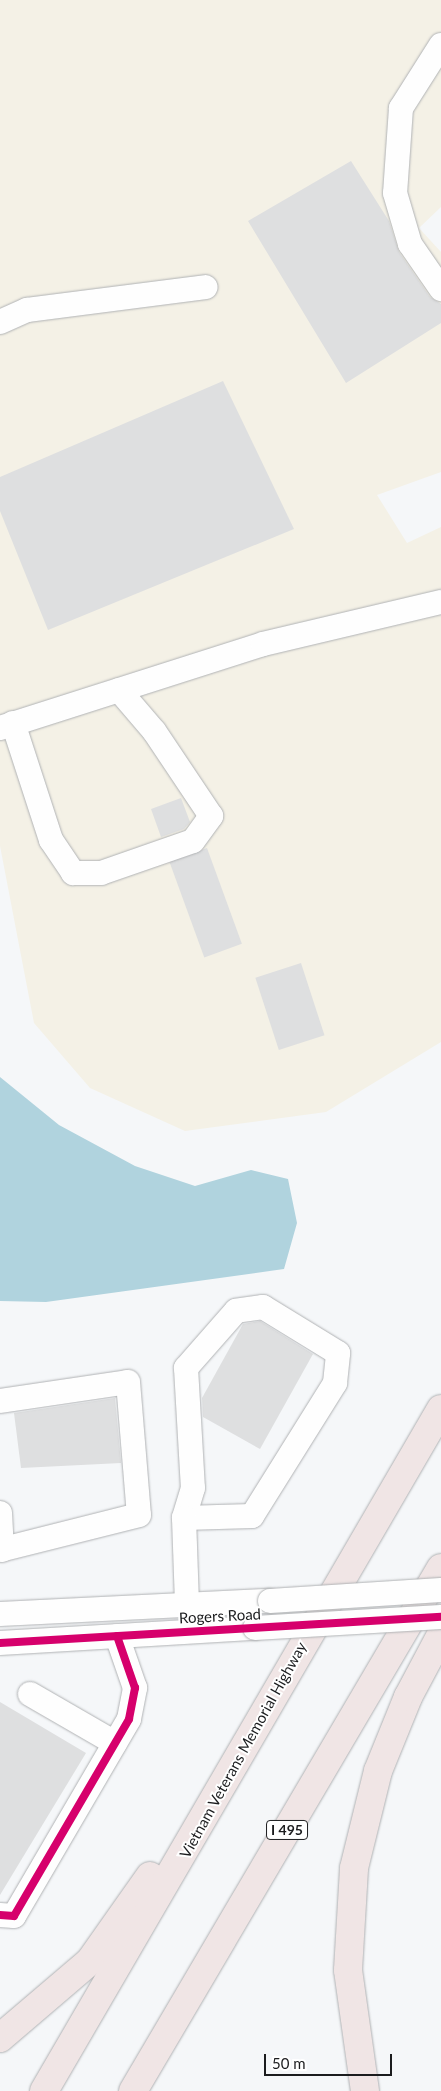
<!DOCTYPE html>
<style>
body{margin:0}
#map{position:relative;width:441px;height:2091px;overflow:hidden;background:#f5f7f9;font-family:Lato,sans-serif}
div>[style]{position:absolute}
.industrial>*{inset:0;background:#f4f1e6}
.water>*{inset:0;background:#b0d3de}
.building>*{inset:0;background:#dedfe0;transform-origin:0 0}
.roads{filter:drop-shadow(0 0 1px #b0b2b4) drop-shadow(0 0 1px #b0b2b4)}
.minor>*{height:24px;margin:-12px;padding:0 12px;transform-origin:12px;border-radius:12px;background:#fefefe}
.highway>*{height:28px;margin:-14px;padding:0 14px;transform-origin:14px;border-radius:14px;background:#f0e5e5}
.bridges{filter:drop-shadow(0 0 1px #b0b2b4) drop-shadow(0 0 1px #b0b2b4)}
.minor-bridge>*{height:24px;margin:-12px;padding:0 12px;transform-origin:12px;border-radius:12px;background:#fefefe}
.cycleway>*{height:8px;margin:-4px;padding:0 4px;transform-origin:4px;border-radius:4px;background:#d6006c}
span{translate:-50% -50%;white-space:nowrap;text-align:center;line-height:1.15;-webkit-text-stroke:4px #fff;paint-order:stroke}
.shield-label span{padding:1px 4px;background:#fff;border:1px solid;border-radius:4px;-webkit-text-stroke-width:0}
.shield-label{font-size:14px;color:#1b1c1e;font-weight:700}
.street-label{font-size:15px;color:#1b1c1e}
.scale{position:absolute;left:264px;top:2054px;width:128px;height:22px;box-sizing:border-box;border:2px solid #1b1c1e;border-top:0;padding-left:6px;font-size:15px;line-height:18px;white-space:nowrap;color:#1b1c1e;-webkit-text-stroke:4px #fff;paint-order:stroke}
</style>
<div id="map">
<div class="industrial">
<i style="clip-path:polygon(0 0,441px 0,441px 207px,419px 228px,441px 252px,441px 472px,377px 495px,407px 543px,441px 527px,441px 1042px,326px 1112px,185px 1131px,90px 1088px,34px 1023px,0 846px)"></i>
</div>
<div class="water">
<i style="clip-path:polygon(0 1077px,59px 1125px,135px 1166px,195px 1186px,251px 1170px,288px 1179px,297px 1223px,284px 1269px,46px 1302px,0 1301px)"></i>
</div>
<div class="building">
<i style="clip-path:polygon(351px 161px,389px 221px,399px 252px,430px 297px,441px 304px,441px 323px,346px 383px,248px 221px)"></i>
<i style="clip-path:polygon(223px 381px,294px 529px,48px 630px,0 511px,0 477px)"></i>
<i style="clip-path:polygon(181px 798px,190px 822px,184px 829px,161px 837px,151px 809px)"></i>
<i style="left:207px;top:848px;width:102px;height:40px;rotate:70deg"></i>
<i style="left:301px;top:963px;width:76px;height:48px;rotate:72deg"></i>
<i style="clip-path:polygon(260px 1321px,313px 1354px,260px 1449px,203px 1417px,202px 1398px,243px 1324px)"></i>
<i style="clip-path:polygon(115px 1398px,121px 1463px,21px 1468px,14px 1413px)"></i>
<i style="clip-path:polygon(0 1702px,86px 1753px,0 1895px)"></i>
</div>
<div class="roads">
<div class="minor">
<i style="left:441px;top:45px;width:75px;rotate:122.4deg"></i>
<i style="left:401px;top:108px;width:85px;rotate:94deg"></i>
<i style="left:395px;top:193px;width:53px;rotate:73.6deg"></i>
<i style="left:410px;top:244px;width:55px;rotate:55.4deg"></i>
<i style="left:0;top:322px;width:30px;rotate:-24deg"></i>
<i style="left:27px;top:310px;width:180px;rotate:-7.3deg"></i>
<i style="left:13px;top:723px;width:123px;rotate:72deg"></i>
<i style="left:51px;top:840px;width:40px;rotate:56deg"></i>
<i style="left:73px;top:873px;width:28px"></i>
<i style="left:101px;top:873px;width:97px;rotate:-19.2deg"></i>
<i style="left:193px;top:841px;width:31px;rotate:-54deg"></i>
<i style="left:211px;top:816px;width:102px;rotate:-123.8deg"></i>
<i style="left:154px;top:731px;width:54px;rotate:-130.5deg"></i>
<i style="left:0;top:728px;width:276px;rotate:-17.7deg"></i>
<i style="left:263px;top:644px;width:183px;rotate:-13.3deg"></i>
<i style="left:0;top:1401px;width:129px;rotate:-8.4deg"></i>
<i style="left:128px;top:1382px;width:133px;rotate:85.3deg"></i>
<i style="left:139px;top:1515px;width:143px;rotate:165.9deg"></i>
<i style="left:0;top:1513px;width:37px;rotate:87deg"></i>
<i style="left:184px;top:1518px;width:68px;rotate:-1.7deg"></i>
<i style="left:252px;top:1516px;width:157px;rotate:-58deg"></i>
<i style="left:335px;top:1383px;width:30px;rotate:-84deg"></i>
<i style="left:338px;top:1353px;width:88px;rotate:-148.5deg"></i>
<i style="left:263px;top:1307px;width:27px;rotate:172deg"></i>
<i style="left:236px;top:1311px;width:76px;rotate:131.3deg"></i>
<i style="left:186px;top:1368px;width:120px;rotate:86.7deg"></i>
<i style="left:193px;top:1488px;width:31px;rotate:107deg"></i>
<i style="left:184px;top:1518px;width:87px;rotate:88deg"></i>
<i style="left:0;top:1614px;width:270px;rotate:-2.8deg"></i>
<i style="left:0;top:1643px;width:255px;rotate:-3.4deg"></i>
<i style="left:30px;top:1694px;width:98px;rotate:30deg"></i>
<i style="left:0;top:1915px;width:14px;rotate:4deg"></i>
<i style="left:14px;top:1916px;width:228px;rotate:-59.7deg"></i>
<i style="left:129px;top:1719px;width:32px;rotate:-79deg"></i>
<i style="left:135px;top:1688px;width:55px;rotate:-109.1deg"></i>
</div>
<div class="highway">
<i style="left:0;top:2038px;width:118px;rotate:-40.5deg"></i>
<i style="left:90px;top:1961px;width:104px;rotate:-54.8deg"></i>
<i style="left:44px;top:2091px;width:789px;rotate:-59.8deg"></i>
<i style="left:133px;top:2091px;width:607px;rotate:-59.51deg"></i>
<i style="left:365px;top:2091px;width:122px;rotate:-98deg"></i>
<i style="left:348px;top:1970px;width:102px;rotate:-86.6deg"></i>
<i style="left:354px;top:1868px;width:100px;rotate:-76.1deg"></i>
<i style="left:378px;top:1771px;width:80px;rotate:-67.9deg"></i>
<i style="left:408px;top:1697px;width:70px;rotate:-62deg"></i>
</div>
</div>
<div class="bridges">
<div class="minor-bridge">
<i style="left:270px;top:1601px;width:171px;rotate:-3.7deg"></i>
<i style="left:255px;top:1628px;width:186px;rotate:-3.4deg"></i>
</div>
</div>
<div class="cycleway">
<i style="left:0;top:1643px;width:442px;rotate:-3.4deg"></i>
<i style="left:0;top:1915px;width:14px;rotate:4deg"></i>
<i style="left:14px;top:1916px;width:228px;rotate:-59.7deg"></i>
<i style="left:129px;top:1719px;width:32px;rotate:-79deg"></i>
<i style="left:135px;top:1688px;width:55px;rotate:-109.1deg"></i>
</div>
<div class="shield-label">
<span style="left:287px;top:1830px">I 495</span>
</div>
<div class="street-label">
<span style="left:220px;top:1616px;rotate:-3deg">Rogers Road</span>
<span style="left:243px;top:1750px;rotate:-61deg">Vietnam Veterans Memorial Highway</span>
</div>
<div class="scale">50 m</div>
</div>
